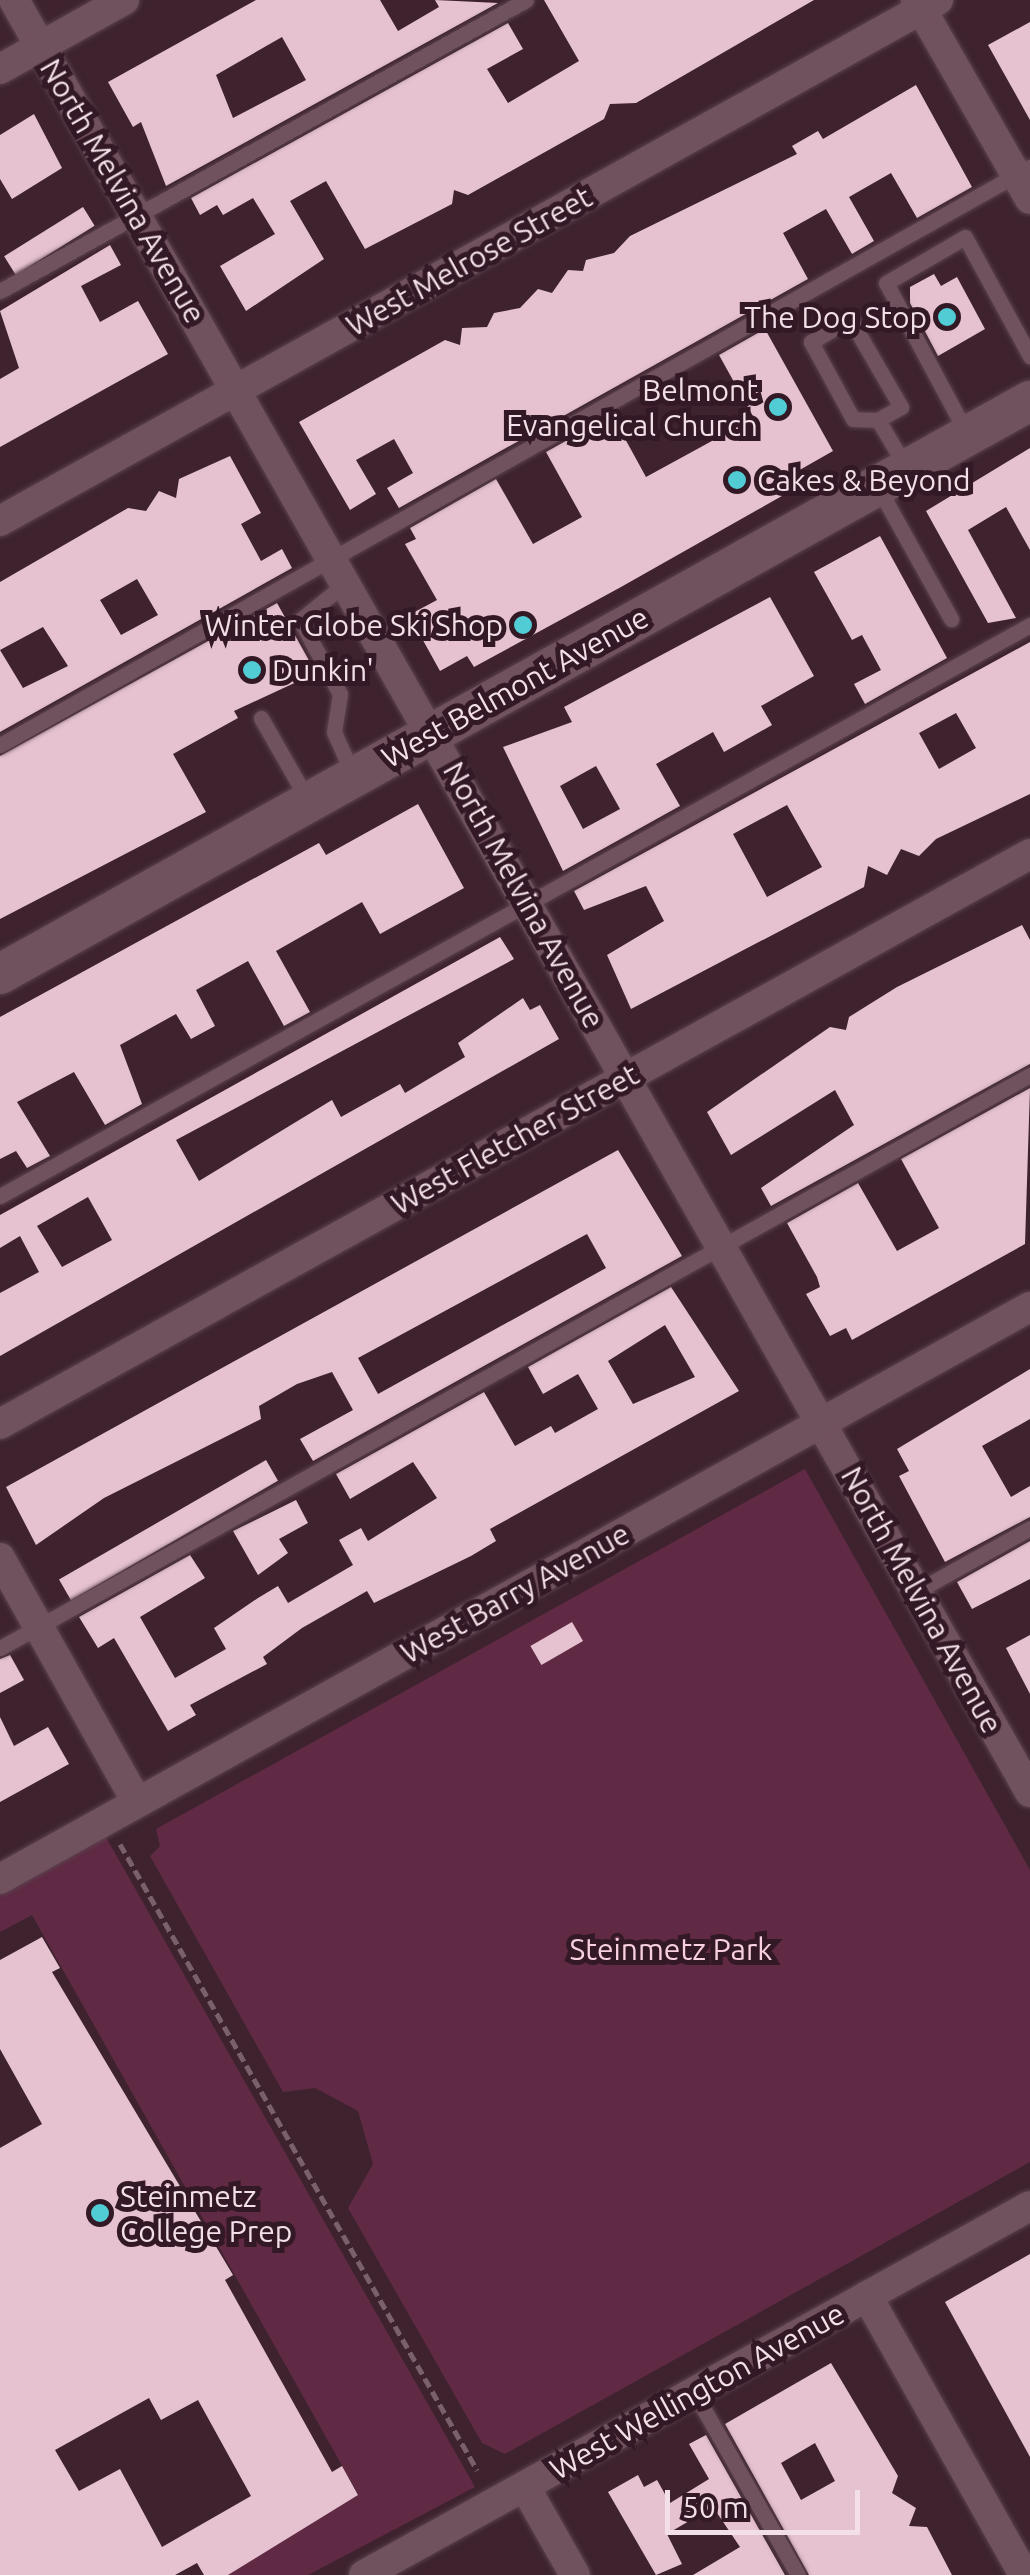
<!DOCTYPE html>
<style>
body{margin:0}
#map{position:relative;width:1030px;height:2575px;overflow:hidden;background:#3e232f;font-family:Ubuntu,sans-serif}
div>[style]{position:absolute}
.green>*{inset:0;background:#602944}
.building>*{inset:0;background:#e6c2d1;transform-origin:0 0}
.path>*{height:5px;margin-top:-2.5px;transform-origin:0;background:repeating-linear-gradient(90deg,#79606b 0 10px,transparent 0 15px)}
.roads{filter:drop-shadow(0 0 2px #5a424d) drop-shadow(0 0 2px #5a424d)}
.lane>*{height:15px;margin:-7.5px;padding:0 7.5px;transform-origin:7.5px;border-radius:7.5px;background:#70515e}
.street>*{height:30px;margin:-15px;padding:0 15px;transform-origin:15px;border-radius:15px;background:#70515e}
.secondary>*{height:40px;margin:-20px;padding:0 20px;transform-origin:20px;border-radius:20px;background:#70515e}
.dots>*{width:28px;height:28px;translate:-50% -50%;box-sizing:border-box;border:5px solid #331925;border-radius:50%}
span{translate:-50% -50%;white-space:nowrap;text-align:center;line-height:1.15;-webkit-text-stroke:10px #331925;paint-order:stroke}
.street-label{font-size:30px;color:#f2dfe7}
.poi-label{font-size:30px;color:#f2dfe7}
.right{translate:-100% -50%;text-align:right}
.left{translate:0 -50%;text-align:left}
.park-label{font-size:30px;color:#f8d0e0}
.scale{position:absolute;left:665px;top:2490px;width:195px;height:45px;box-sizing:border-box;border:5px solid #f2dfe7;border-top:0;padding-left:12px;font-size:30px;line-height:35px;white-space:nowrap;color:#f2dfe7;-webkit-text-stroke:8px #331925;paint-order:stroke}
</style>
<div id="map">
<div class="green">
<i style="clip-path:polygon(805px 1469px,1030px 1870px,1030px 2162px,505px 2454px,482px 2443px,348px 2208px,373px 2164px,358px 2111px,315px 2088px,283px 2092px,150px 1856px,160px 1846px,156px 1829px)"></i>
<i style="clip-path:polygon(103px 1832px,475px 2487px,308px 2575px,208px 2575px,358px 2494px,32px 1915px,0 1932px,0 1889px)"></i>
</div>
<div class="building">
<i style="clip-path:polygon(evenodd,256px 0,380px 0,398px 31px,439px 7px,435px 0,498px 3px,166px 186px,141px 122px,133px 127px,108px 82px,256px 0,282px 37px,306px 80px,233px 118px,216px 75px,282px 37px)"></i>
<i style="clip-path:polygon(544px 0,814px 0,636px 103px,610px 104px,604px 119px,468px 195px,454px 190px,452px 204px,365px 249px,326px 181px,290px 201px,324px 259px,246px 311px,220px 266px,275px 234px,253px 198px,223px 215px,217px 205px,200px 215px,191px 198px,508px 23px,523px 49px,487px 69px,508px 103px,579px 61px)"></i>
<i style="clip-path:polygon(1030px 22px,1030px 120px,988px 45px)"></i>
<i style="clip-path:polygon(916px 85px,972px 187px,917px 218px,891px 173px,849px 197px,874px 241px,852px 254px,826px 209px,783px 233px,808px 279px,399px 508px,387px 488px,413px 473px,394px 439px,356px 460px,376px 494px,350px 510px,299px 422px,445px 340px,460px 345px,462px 328px,487px 327px,494px 313px,520px 308px,538px 289px,552px 293px,568px 270px,583px 271px,586px 260px,614px 253px,630px 236px,797px 154px,792px 146px,818px 131px,823px 139px)"></i>
<i style="clip-path:polygon(34px 114px,62px 168px,12px 199px,0 179px,0 135px)"></i>
<i style="left:83px;top:207px;width:22px;height:93px;rotate:58deg"></i>
<i style="clip-path:polygon(110px 245px,121px 265px,81px 286px,100px 322px,138px 301px,168px 354px,0 447px,0 379px,19px 368px,0 311px)"></i>
<i style="clip-path:polygon(934px 274px,941px 286px,957px 277px,985px 329px,938px 356px,910px 303px,910px 287px)"></i>
<i style="clip-path:polygon(765px 329px,833px 451px,782px 480px,789px 492px,621px 587px,474px 667px,467px 656px,440px 671px,409px 615px,437px 600px,405px 544px,416px 539px,410px 528px,496px 479px,533px 544px,582px 517px,546px 452px,612px 415px,646px 477px,754px 418px,719px 355px)"></i>
<i style="clip-path:polygon(1030px 448px,1030px 550px,1006px 507px,968px 530px,1016px 618px,988px 623px,926px 511px)"></i>
<i style="clip-path:polygon(evenodd,230px 456px,261px 513px,241px 524px,261px 561px,282px 549px,292px 568px,0 732px,0 650px,23px 688px,68px 666px,43px 627px,0 650px,0 582px,128px 508px,146px 511px,159px 491px,176px 498px,179px 479px,230px 456px,137px 579px,158px 615px,121px 635px,100px 600px,137px 579px)"></i>
<i style="clip-path:polygon(880px 536px,947px 658px,865px 704px,854px 684px,881px 670px,862px 635px,852px 640px,814px 572px)"></i>
<i style="clip-path:polygon(evenodd,770px 597px,814px 676px,761px 706px,772px 725px,724px 752px,713px 732px,656px 764px,680px 806px,563px 871px,503px 747px,572px 722px,564px 707px,770px 597px,596px 766px,620px 809px,583px 829px,560px 786px,596px 766px)"></i>
<i style="clip-path:polygon(277px 603px,316px 673px,234px 711px,238px 718px,173px 754px,206px 812px,0 919px,0 756px)"></i>
<i style="clip-path:polygon(evenodd,1030px 642px,1030px 794px,936px 839px,919px 856px,901px 849px,887px 875px,868px 866px,864px 887px,631px 1009px,607px 955px,664px 921px,646px 886px,584px 910px,574px 891px,1030px 642px,956px 713px,976px 748px,939px 769px,919px 733px,956px 713px,1030px 642px,787px 805px,822px 867px,767px 897px,733px 834px,787px 805px)"></i>
<i style="clip-path:polygon(418px 804px,464px 888px,380px 934px,362px 902px,276px 951px,310px 1012px,284px 1026px,248px 961px,196px 990px,215px 1026px,191px 1039px,176px 1014px,120px 1045px,142px 1104px,105px 1125px,74px 1072px,17px 1102px,50px 1156px,27px 1168px,16px 1151px,0 1159px,0 1017px,319px 843px,326px 855px)"></i>
<i style="clip-path:polygon(1022px 925px,1030px 940px,1030px 1064px,771px 1206px,761px 1188px,854px 1125px,835px 1090px,731px 1155px,707px 1112px,830px 1027px,846px 1030px,849px 1017px,897px 987px)"></i>
<i style="clip-path:polygon(evenodd,500px 937px,514px 959px,176px 1140px,199px 1181px,332px 1100px,341px 1117px,400px 1084px,405px 1093px,465px 1057px,458px 1043px,523px 998px,530px 1010px,540px 1005px,559px 1039px,0 1356px,0 1293px,39px 1272px,20px 1236px,0 1248px,0 1215px,500px 937px,88px 1197px,112px 1240px,62px 1267px,37px 1226px,88px 1197px)"></i>
<i style="clip-path:polygon(1030px 1088px,1025px 1244px,852px 1340px,846px 1328px,830px 1336px,806px 1294px,820px 1287px,817px 1277px,787px 1223px,858px 1183px,897px 1251px,939px 1228px,901px 1159px)"></i>
<i style="clip-path:polygon(evenodd,618px 1150px,682px 1256px,313px 1461px,300px 1439px,353px 1410px,332px 1372px,297px 1384px,259px 1406px,261px 1419px,104px 1498px,36px 1545px,6px 1487px,618px 1150px,587px 1234px,606px 1268px,378px 1394px,358px 1358px,587px 1234px)"></i>
<i style="clip-path:polygon(evenodd,671px 1287px,739px 1391px,490px 1529px,496px 1541px,471px 1556px,374px 1603px,367px 1591px,302px 1628px,263px 1657px,267px 1664px,190px 1705px,196px 1715px,168px 1731px,114px 1638px,98px 1648px,79px 1617px,190px 1555px,205px 1578px,140px 1617px,175px 1678px,226px 1649px,214px 1628px,258px 1598px,278px 1586px,288px 1603px,353px 1565px,339px 1540px,361px 1528px,368px 1541px,437px 1498px,413px 1462px,350px 1499px,336px 1474px,484px 1392px,515px 1446px,551px 1426px,555px 1433px,598px 1409px,578px 1374px,543px 1394px,528px 1367px,671px 1287px,665px 1325px,695px 1377px,633px 1404px,608px 1361px,665px 1325px)"></i>
<i style="clip-path:polygon(1030px 1369px,1030px 1419px,982px 1446px,1011px 1497px,1030px 1486px,1030px 1517px,945px 1562px,899px 1476px,909px 1471px,897px 1449px)"></i>
<i style="left:266px;top:1460px;width:24px;height:239px;rotate:60deg"></i>
<i style="clip-path:polygon(296px 1500px,308px 1523px,279px 1539px,288px 1553px,258px 1575px,233px 1531px)"></i>
<i style="clip-path:polygon(1030px 1541px,1030px 1579px,972px 1609px,957px 1582px)"></i>
<i style="left:572px;top:1622px;width:22px;height:48px;rotate:60deg"></i>
<i style="clip-path:polygon(1030px 1635px,1030px 1694px,1006px 1648px)"></i>
<i style="clip-path:polygon(10px 1655px,24px 1680px,0 1693px,0 1659px)"></i>
<i style="clip-path:polygon(0 1717px,14px 1746px,48px 1727px,69px 1764px,0 1802px)"></i>
<i style="clip-path:polygon(evenodd,42px 1937px,60px 1968px,52px 1972px,233px 2275px,225px 2280px,332px 2472px,342px 2466px,358px 2495px,228px 2575px,204px 2575px,197px 2563px,175px 2575px,0 2575px,0 2148px,42px 2124px,0 2049px,0 1960px,42px 1937px,149px 2398px,161px 2420px,198px 2400px,251px 2496px,162px 2547px,120px 2469px,79px 2491px,55px 2450px,149px 2398px)"></i>
<i style="clip-path:polygon(1030px 2254px,1030px 2457px,945px 2302px)"></i>
<i style="clip-path:polygon(evenodd,831px 2363px,898px 2476px,892px 2493px,916px 2508px,909px 2526px,927px 2527px,952px 2575px,809px 2575px,725px 2424px,831px 2363px,815px 2443px,835px 2481px,801px 2500px,781px 2463px,815px 2443px)"></i>
<i style="clip-path:polygon(706px 2435px,785px 2575px,693px 2575px,740px 2547px,713px 2507px,667px 2534px,682px 2564px,656px 2575px,623px 2518px,608px 2492px,638px 2475px,644px 2487px,657px 2480px,670px 2503px,709px 2479px,689px 2444px)"></i>
</div>
<div class="path">
<i style="left:120px;top:1844px;width:721px;rotate:60.3deg"></i>
</div>
<div class="roads">
<div class="lane">
<i style="left:0;top:291px;width:601px;rotate:-28.95deg"></i>
<i style="left:878px;top:420px;width:25px;rotate:-178deg"></i>
<i style="left:853px;top:419px;width:88px;rotate:-118.6deg"></i>
<i style="left:811px;top:342px;width:45px;rotate:-30.5deg"></i>
<i style="left:850px;top:319px;width:102px;rotate:59.9deg"></i>
<i style="left:901px;top:407px;width:26px;rotate:151deg"></i>
<i style="left:878px;top:420px;width:55px;rotate:59.2deg"></i>
<i style="left:966px;top:432px;width:169px;rotate:-118.2deg"></i>
<i style="left:886px;top:283px;width:91px;rotate:-30.2deg"></i>
<i style="left:965px;top:237px;width:136px;rotate:61.4deg"></i>
<i style="left:879px;top:489px;width:149px;rotate:61deg"></i>
<i style="left:347px;top:582px;width:60px;rotate:141deg"></i>
<i style="left:300px;top:620px;width:84px;rotate:61.6deg"></i>
<i style="left:340px;top:694px;width:38px;rotate:99deg"></i>
<i style="left:334px;top:732px;width:49px;rotate:66deg"></i>
<i style="left:261px;top:718px;width:97px;rotate:60.3deg"></i>
<i style="left:0;top:745px;width:1181px;rotate:-29.3deg"></i>
<i style="left:0;top:1196px;width:1178px;rotate:-29deg"></i>
<i style="left:917px;top:1591px;width:129px;rotate:-29.1deg"></i>
<i style="left:0;top:1648px;width:1179px;rotate:-29.09deg"></i>
<i style="left:694px;top:2392px;width:210px;rotate:60.4deg"></i>
</div>
<div class="street">
<i style="left:14px;top:0;width:2060px;rotate:60.45deg"></i>
<i style="left:916px;top:0;width:229px;rotate:60.2deg"></i>
<i style="left:0;top:69px;width:142px;rotate:-29.1deg"></i>
<i style="left:0;top:521px;width:1073px;rotate:-29.05deg"></i>
<i style="left:0;top:1424px;width:1177px;rotate:-28.96deg"></i>
<i style="left:0;top:1558px;width:280px;rotate:60.7deg"></i>
<i style="left:0;top:1879px;width:1178px;rotate:-29.05deg"></i>
<i style="left:867px;top:2296px;width:320px;rotate:60.6deg"></i>
<i style="left:525px;top:2487px;width:101px;rotate:60.4deg"></i>
<i style="left:364px;top:2575px;width:761px;rotate:-28.99deg"></i>
</div>
<div class="secondary">
<i style="left:0;top:974px;width:1179px;rotate:-29.09deg"></i>
</div>
</div>
<div class="dots">
<i style="left:947px;top:317px;background:#51ccd4"></i>
<i style="left:778px;top:407px;background:#51ccd4"></i>
<i style="left:737px;top:480px;background:#51ccd4"></i>
<i style="left:523px;top:625px;background:#51ccd4"></i>
<i style="left:252px;top:670px;background:#51ccd4"></i>
<i style="left:100px;top:2213px;background:#51ccd4"></i>
</div>
<div class="street-label">
<span style="left:123px;top:191px;rotate:60deg">North Melvina Avenue</span>
<span style="left:469px;top:261px;rotate:-29deg">West Melrose Street</span>
<span style="left:515px;top:687px;rotate:-29deg">West Belmont Avenue</span>
<span style="left:524px;top:895px;rotate:61deg">North Melvina Avenue</span>
<span style="left:515px;top:1139px;rotate:-29deg">West Fletcher Street</span>
<span style="left:515px;top:1593px;rotate:-29deg">West Barry Avenue</span>
<span style="left:922px;top:1600px;rotate:61deg">North Melvina Avenue</span>
<span style="left:697px;top:2391px;rotate:-29deg">West Wellington Avenue</span>
</div>
<div class="poi-label">
<span class="right" style="left:927px;top:317px">The Dog Stop</span>
<span class="right" style="left:758px;top:407px">Belmont<br>Evangelical Church</span>
<span class="left" style="left:757px;top:480px">Cakes &amp; Beyond</span>
<span class="right" style="left:503px;top:625px">Winter Globe Ski Shop</span>
<span class="left" style="left:272px;top:670px">Dunkin'</span>
<span class="left" style="left:120px;top:2213px">Steinmetz<br>College Prep</span>
</div>
<div class="park-label">
<span style="left:671px;top:1949px">Steinmetz Park</span>
</div>
<div class="scale">50 m</div>
</div>
